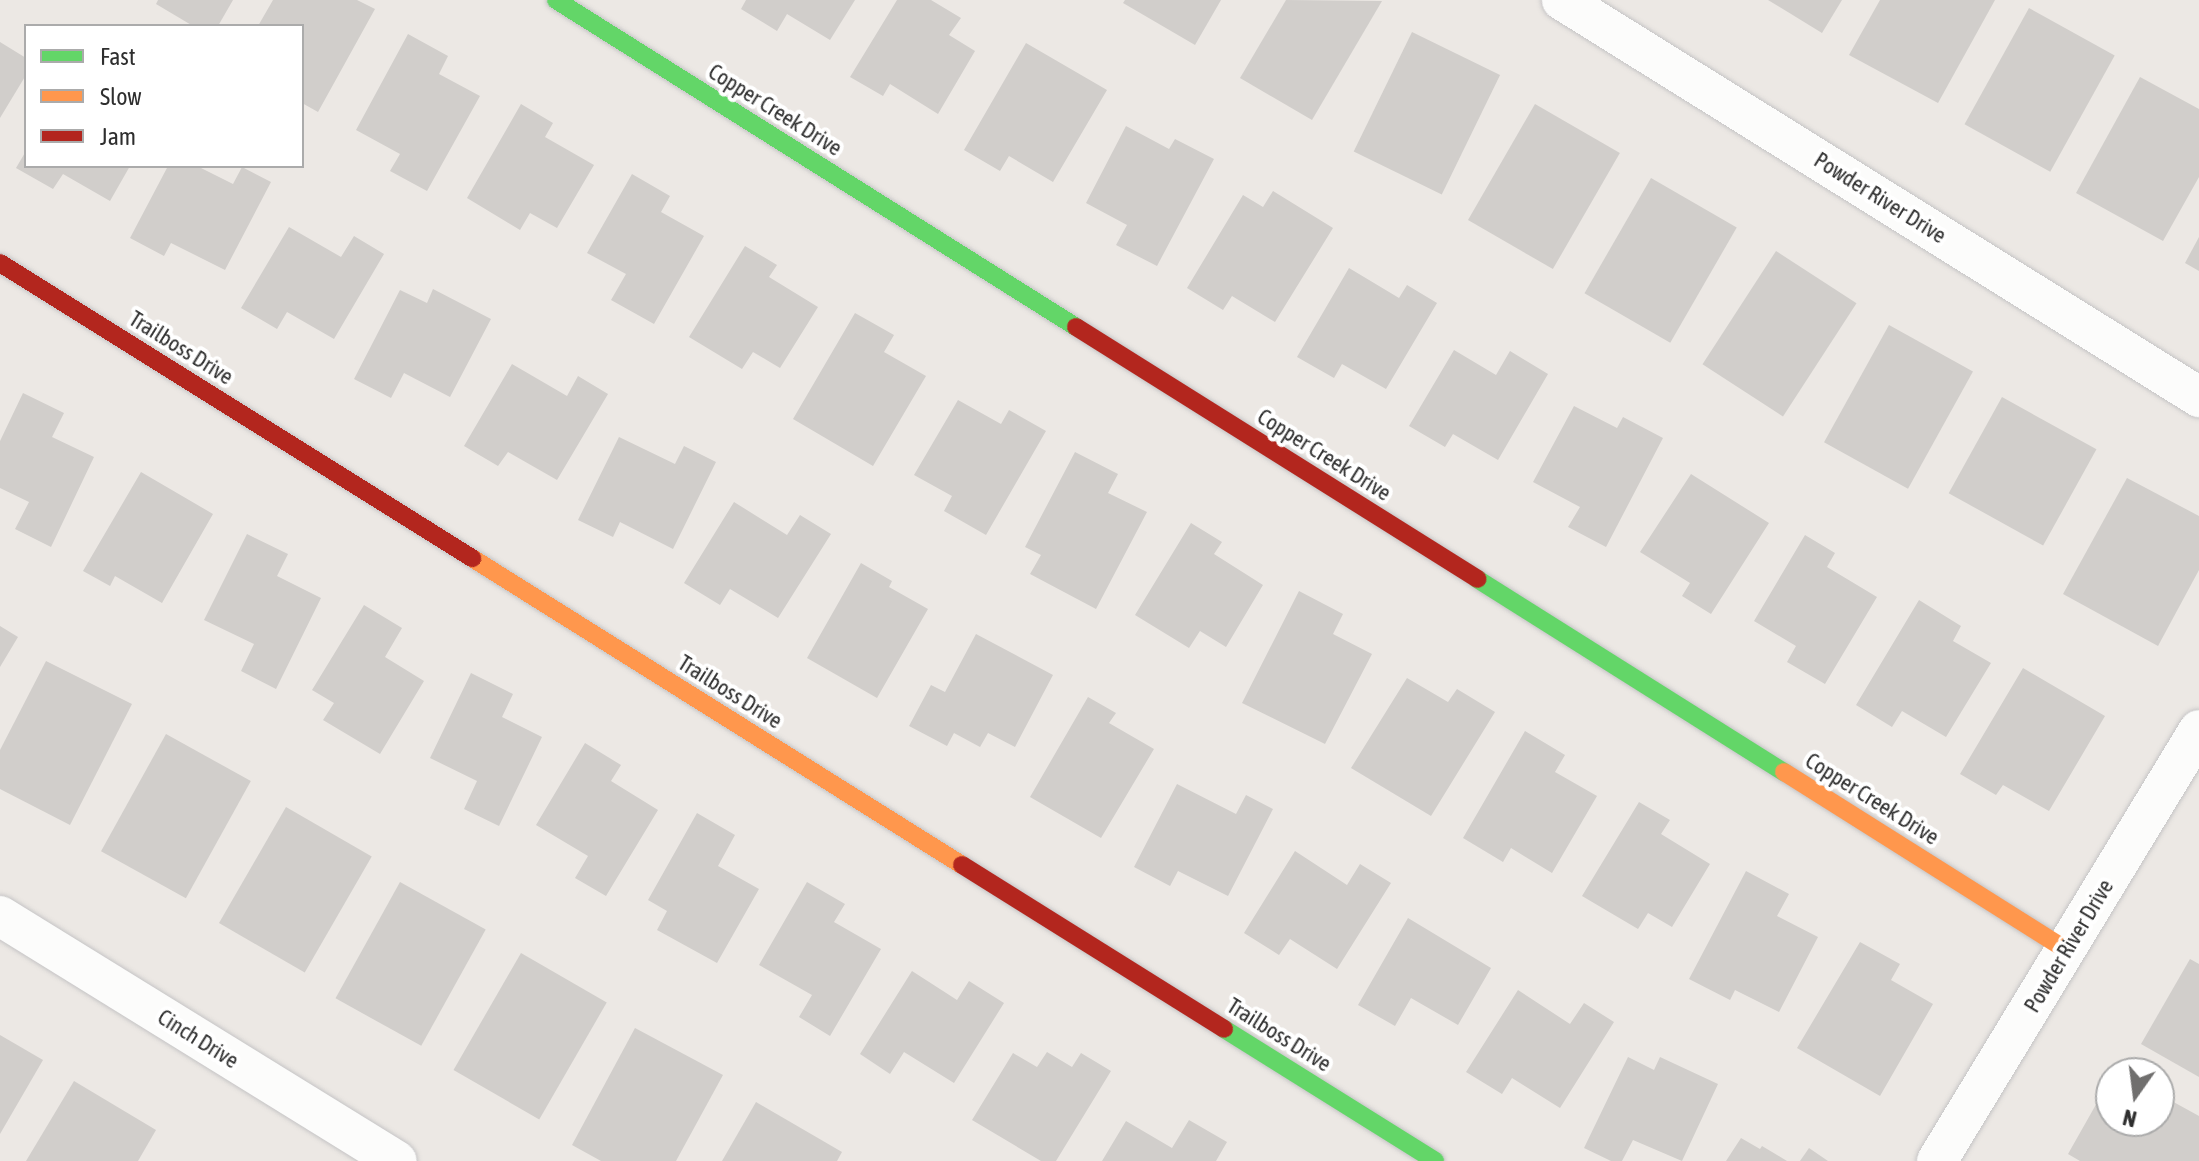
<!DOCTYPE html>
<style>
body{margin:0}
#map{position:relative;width:2199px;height:1161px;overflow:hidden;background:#ece8e4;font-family:"Asap Condensed",sans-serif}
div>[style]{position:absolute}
.building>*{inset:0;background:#d1cecb;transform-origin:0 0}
.roads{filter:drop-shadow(0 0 2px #c5c4c5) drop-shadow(0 0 2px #c5c4c5)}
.street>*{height:40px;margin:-20px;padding:0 20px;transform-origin:20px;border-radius:20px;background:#fcfcfb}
.fast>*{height:18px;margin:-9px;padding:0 9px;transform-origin:9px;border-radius:9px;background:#63d668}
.slow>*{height:18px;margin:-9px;padding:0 9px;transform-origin:9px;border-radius:9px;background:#ff974d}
.jam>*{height:18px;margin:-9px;padding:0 9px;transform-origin:9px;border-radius:9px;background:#b3261e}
span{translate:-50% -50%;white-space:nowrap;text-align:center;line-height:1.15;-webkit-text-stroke:8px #fff;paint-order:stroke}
.street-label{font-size:22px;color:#2e2e2e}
.legend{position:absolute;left:24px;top:24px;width:280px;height:144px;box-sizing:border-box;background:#fff;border:2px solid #ababab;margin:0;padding:10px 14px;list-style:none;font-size:24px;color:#2e2e2e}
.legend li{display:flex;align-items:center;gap:16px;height:40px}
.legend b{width:40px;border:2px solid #ababab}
.north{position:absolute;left:2095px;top:1057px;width:80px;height:80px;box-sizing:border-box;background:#fff;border:2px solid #ababab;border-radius:50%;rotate:194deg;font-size:22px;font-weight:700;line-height:32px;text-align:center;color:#2e2e2e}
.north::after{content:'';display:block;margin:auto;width:28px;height:36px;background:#706f6e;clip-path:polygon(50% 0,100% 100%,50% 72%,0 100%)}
</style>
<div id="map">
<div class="building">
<i style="clip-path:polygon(158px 0,233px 0,218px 26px,193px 26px,156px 4px)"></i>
<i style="clip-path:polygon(273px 0,357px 0,375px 9px,318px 112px,302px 103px,302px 26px,258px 26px)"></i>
<i style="clip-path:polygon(746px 0,855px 0,830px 40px,787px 14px,777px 31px,741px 9px)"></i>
<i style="clip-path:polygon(897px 0,931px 0,961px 18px,949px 35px,975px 51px,938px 114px,890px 84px,883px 96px,850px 77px)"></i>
<i style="clip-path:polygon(1125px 0,1221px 0,1195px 45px,1123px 3px)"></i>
<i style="clip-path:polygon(1286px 0,1382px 1px,1312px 120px,1240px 78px)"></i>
<i style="clip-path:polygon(1768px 0,1842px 0,1822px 33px)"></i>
<i style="clip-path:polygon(1880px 0,1995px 0,1938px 103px,1849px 55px)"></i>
<i style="left:2029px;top:8px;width:98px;height:133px;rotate:29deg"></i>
<i style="left:1412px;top:32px;width:98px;height:133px;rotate:26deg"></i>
<i style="clip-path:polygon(408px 34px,448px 56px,439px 74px,480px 96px,427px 191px,390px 171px,400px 154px,356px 130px)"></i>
<i style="clip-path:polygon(0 42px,26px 58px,26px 75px,0 118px)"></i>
<i style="clip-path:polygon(1026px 43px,1107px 90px,1053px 182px,1009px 156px,1000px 171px,964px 150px)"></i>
<i style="clip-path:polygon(2140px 77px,2199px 109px,2199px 177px,2163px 241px,2076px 193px)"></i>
<i style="clip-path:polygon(521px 104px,553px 123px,545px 137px,594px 165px,557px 228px,530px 213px,520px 230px,467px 198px)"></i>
<i style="left:1535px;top:104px;width:98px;height:134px;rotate:30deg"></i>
<i style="clip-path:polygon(1126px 126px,1169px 149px,1175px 139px,1214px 159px,1157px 266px,1116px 245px,1127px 225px,1086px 203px)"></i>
<i style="clip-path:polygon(26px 151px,26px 166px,130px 166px,110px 201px,63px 174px,53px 189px,16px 168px)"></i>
<i style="clip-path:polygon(168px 166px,197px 166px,233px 184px,242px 167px,271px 182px,225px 270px,171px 243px,164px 256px,130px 238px)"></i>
<i style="clip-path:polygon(632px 174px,670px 196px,661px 212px,704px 236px,654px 324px,611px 300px,626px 274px,587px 253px)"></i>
<i style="left:1651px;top:178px;width:99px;height:133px;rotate:30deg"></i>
<i style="clip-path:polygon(1273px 191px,1333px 228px,1275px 322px,1232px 296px,1223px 310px,1187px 288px,1243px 195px,1263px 207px)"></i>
<i style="clip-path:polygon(289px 227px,341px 257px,354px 236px,384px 254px,334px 339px,287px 312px,277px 329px,241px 308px)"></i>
<i style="clip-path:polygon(2199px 237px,2199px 271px,2185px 263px)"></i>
<i style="clip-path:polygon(745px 246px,777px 265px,769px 277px,818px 307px,780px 368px,753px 352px,742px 369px,689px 337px)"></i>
<i style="left:1776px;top:251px;width:96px;height:135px;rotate:33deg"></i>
<i style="clip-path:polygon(1349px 268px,1399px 298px,1407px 285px,1437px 303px,1386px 389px,1342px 364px,1334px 378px,1297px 357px)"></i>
<i style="clip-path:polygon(433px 289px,491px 319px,450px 397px,404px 373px,391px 398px,354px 379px,400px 290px,427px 303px)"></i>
<i style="clip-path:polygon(855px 313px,894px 335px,884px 352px,926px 376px,873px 466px,793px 419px)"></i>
<i style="left:1889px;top:325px;width:96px;height:134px;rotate:29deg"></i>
<i style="clip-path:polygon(1454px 350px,1496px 375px,1510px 351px,1548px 374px,1498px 460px,1453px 434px,1445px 447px,1409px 426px)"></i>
<i style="clip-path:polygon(512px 364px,567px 396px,578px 376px,608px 394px,557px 480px,508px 452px,498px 466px,464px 446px)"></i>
<i style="clip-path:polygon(23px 393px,64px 413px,52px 437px,94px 457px,51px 547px,15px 529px,29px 502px,0 488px,0 441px)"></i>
<i style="left:2002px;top:397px;width:108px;height:110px;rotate:29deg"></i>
<i style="clip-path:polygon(958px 400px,1001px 424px,1009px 410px,1046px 431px,986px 535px,944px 511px,952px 496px,914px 475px)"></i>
<i style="clip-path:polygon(1574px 406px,1617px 428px,1623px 417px,1663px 438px,1606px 547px,1568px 527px,1580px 507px,1533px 482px)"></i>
<i style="clip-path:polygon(619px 437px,675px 464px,684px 446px,716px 462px,673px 549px,620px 522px,613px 537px,578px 520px)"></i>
<i style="clip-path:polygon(1075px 452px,1118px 474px,1108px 493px,1147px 512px,1096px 609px,1030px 574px,1041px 555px,1025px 547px)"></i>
<i style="clip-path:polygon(141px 472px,213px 514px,162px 603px,115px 576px,110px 586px,83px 571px)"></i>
<i style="clip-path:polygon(1691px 474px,1769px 523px,1711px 614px,1682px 596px,1690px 583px,1640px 552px)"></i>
<i style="clip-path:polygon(2127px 478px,2199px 516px,2199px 570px,2158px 646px,2063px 594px)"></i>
<i style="clip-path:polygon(734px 502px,787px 535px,800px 515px,831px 534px,778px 618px,730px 589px,720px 605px,684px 583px)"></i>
<i style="clip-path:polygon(1191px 523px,1222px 542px,1214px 554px,1263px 585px,1226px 647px,1200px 631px,1189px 648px,1135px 615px)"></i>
<i style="clip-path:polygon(247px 534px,288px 554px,277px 576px,321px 598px,276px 689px,241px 671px,254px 644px,204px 620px)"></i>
<i style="clip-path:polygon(1805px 535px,1835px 553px,1827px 567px,1877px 597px,1825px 684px,1787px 662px,1796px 646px,1754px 621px)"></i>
<i style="clip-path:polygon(861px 563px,892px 581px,889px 587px,928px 609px,877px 698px,807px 658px)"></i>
<i style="clip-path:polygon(1299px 591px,1343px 614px,1333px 634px,1372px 654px,1325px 744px,1242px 703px)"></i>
<i style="clip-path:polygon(1919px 600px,1961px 626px,1953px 641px,1991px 663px,1946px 737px,1902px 711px,1892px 727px,1856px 705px)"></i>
<i style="clip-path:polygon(364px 605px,402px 628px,385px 657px,424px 681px,380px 754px,323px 720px,334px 703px,312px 690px)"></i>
<i style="clip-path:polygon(0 626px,18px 637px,0 667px)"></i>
<i style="clip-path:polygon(976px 634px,1053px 675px,1015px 747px,988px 733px,980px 747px,954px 733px,947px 746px,909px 726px,931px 685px,945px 692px)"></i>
<i style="clip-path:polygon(46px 661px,132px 704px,70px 825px,0 789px,0 750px)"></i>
<i style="clip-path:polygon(2023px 668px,2105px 716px,2049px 811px,2003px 785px,1996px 795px,1960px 774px)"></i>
<i style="clip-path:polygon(471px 673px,513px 694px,502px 717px,542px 737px,499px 826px,464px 809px,477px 781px,430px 758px)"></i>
<i style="clip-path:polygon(1407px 678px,1448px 702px,1457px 689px,1495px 712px,1431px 816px,1351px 768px)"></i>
<i style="clip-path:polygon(1088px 697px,1116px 713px,1109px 723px,1154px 749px,1101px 838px,1030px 797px)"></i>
<i style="clip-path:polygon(1525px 731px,1565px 755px,1555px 772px,1597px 796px,1552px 873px,1511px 848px,1503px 862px,1463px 838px)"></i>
<i style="left:166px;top:734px;width:97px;height:134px;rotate:29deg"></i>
<i style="clip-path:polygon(585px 743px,621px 765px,611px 781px,658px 810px,606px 896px,575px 878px,588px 856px,536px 825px)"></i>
<i style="clip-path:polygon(1177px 784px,1236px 814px,1246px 795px,1273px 809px,1228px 896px,1178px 871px,1170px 886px,1134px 867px)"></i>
<i style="clip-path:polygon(1639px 802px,1670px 820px,1661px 834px,1710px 864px,1672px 927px,1648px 913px,1638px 929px,1582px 896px)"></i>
<i style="left:286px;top:807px;width:99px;height:134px;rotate:30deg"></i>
<i style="clip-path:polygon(697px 813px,735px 835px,718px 866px,759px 889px,717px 963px,657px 930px,667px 911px,648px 900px)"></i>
<i style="clip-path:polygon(1295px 851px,1347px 885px,1360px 864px,1391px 883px,1337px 969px,1290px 939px,1279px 955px,1244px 933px)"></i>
<i style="clip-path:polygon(1746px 871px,1789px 894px,1777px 916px,1818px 937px,1779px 1012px,1735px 990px,1730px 1000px,1689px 979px)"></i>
<i style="left:400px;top:882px;width:98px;height:133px;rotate:29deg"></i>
<i style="clip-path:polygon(807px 882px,845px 904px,834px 922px,881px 949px,830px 1036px,799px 1017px,812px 995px,759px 965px)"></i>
<i style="clip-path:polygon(1408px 918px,1491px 968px,1458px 1025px,1411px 998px,1395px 1026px,1358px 1005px)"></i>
<i style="clip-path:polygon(1860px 942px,1900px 964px,1891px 980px,1933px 1004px,1880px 1096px,1797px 1048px)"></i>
<i style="left:521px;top:953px;width:99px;height:135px;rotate:30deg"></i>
<i style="clip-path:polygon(2190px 959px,2199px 964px,2199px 1077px,2141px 1044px)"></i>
<i style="clip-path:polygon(912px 971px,957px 1000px,969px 981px,1004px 1003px,954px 1083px,904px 1052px,890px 1074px,860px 1054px)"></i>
<i style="clip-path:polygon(1518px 990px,1570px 1024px,1584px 1003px,1614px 1022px,1560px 1108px,1512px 1078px,1502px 1094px,1466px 1072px)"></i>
<i style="clip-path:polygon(635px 1028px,723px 1075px,676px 1161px,601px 1161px,572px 1145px)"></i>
<i style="clip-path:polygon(0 1035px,43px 1060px,0 1134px)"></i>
<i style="clip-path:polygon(1047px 1052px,1072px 1067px,1081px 1053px,1111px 1071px,1056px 1161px,1041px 1161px,972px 1120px,1013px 1053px,1037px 1067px)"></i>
<i style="clip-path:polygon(1628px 1057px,1654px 1070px,1660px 1057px,1718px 1084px,1682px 1161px,1633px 1140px,1622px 1161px,1611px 1161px,1584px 1148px)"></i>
<i style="clip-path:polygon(2111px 1078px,2111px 1121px,2159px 1121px,2159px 1094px,2199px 1116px,2199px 1161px,2080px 1161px,2068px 1154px)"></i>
<i style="clip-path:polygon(74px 1081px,156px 1130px,138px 1161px,26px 1161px)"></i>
<i style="clip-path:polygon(756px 1102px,842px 1152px,837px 1161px,722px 1161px)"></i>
<i style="clip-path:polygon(1189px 1120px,1227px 1142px,1216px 1161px,1102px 1161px,1126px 1121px,1172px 1148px)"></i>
<i style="clip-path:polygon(1741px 1138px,1760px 1149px,1762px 1146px,1787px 1161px,1726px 1161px)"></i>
<i style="clip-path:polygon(1809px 1148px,1828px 1161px,1800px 1161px)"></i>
</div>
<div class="roads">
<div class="street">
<i style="left:1562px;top:0;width:751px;rotate:31.93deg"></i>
<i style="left:0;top:916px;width:466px;rotate:31.7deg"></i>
<i style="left:1937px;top:1161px;width:504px;rotate:-58.71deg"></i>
</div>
<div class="fast">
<i style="left:556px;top:0;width:614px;rotate:32.16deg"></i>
<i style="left:1477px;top:579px;width:363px;rotate:32.2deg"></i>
<i style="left:1224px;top:1029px;width:249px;rotate:32deg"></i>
</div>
<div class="slow">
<i style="left:472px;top:558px;width:578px;rotate:32.07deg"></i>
<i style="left:1784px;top:772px;width:334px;rotate:32.2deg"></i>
</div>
<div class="jam">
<i style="left:0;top:263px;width:557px;rotate:32.01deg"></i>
<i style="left:1076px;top:327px;width:474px;rotate:32.1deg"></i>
<i style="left:962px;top:865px;width:309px;rotate:32deg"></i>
</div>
</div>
<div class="street-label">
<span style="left:775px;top:110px;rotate:32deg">Copper Creek Drive</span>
<span style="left:1880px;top:198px;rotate:32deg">Powder River Drive</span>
<span style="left:181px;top:348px;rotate:32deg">Trailboss Drive</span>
<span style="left:1324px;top:455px;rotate:32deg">Copper Creek Drive</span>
<span style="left:730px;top:692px;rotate:32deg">Trailboss Drive</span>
<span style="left:1872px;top:799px;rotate:32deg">Copper Creek Drive</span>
<span style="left:2069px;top:946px;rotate:-59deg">Powder River Drive</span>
<span style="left:1279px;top:1035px;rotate:32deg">Trailboss Drive</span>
<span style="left:198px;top:1039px;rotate:32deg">Cinch Drive</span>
</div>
<ul class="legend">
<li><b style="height:10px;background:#63d668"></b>Fast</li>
<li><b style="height:10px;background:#ff974d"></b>Slow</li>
<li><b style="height:10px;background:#b3261e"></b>Jam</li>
</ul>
<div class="north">N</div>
</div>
